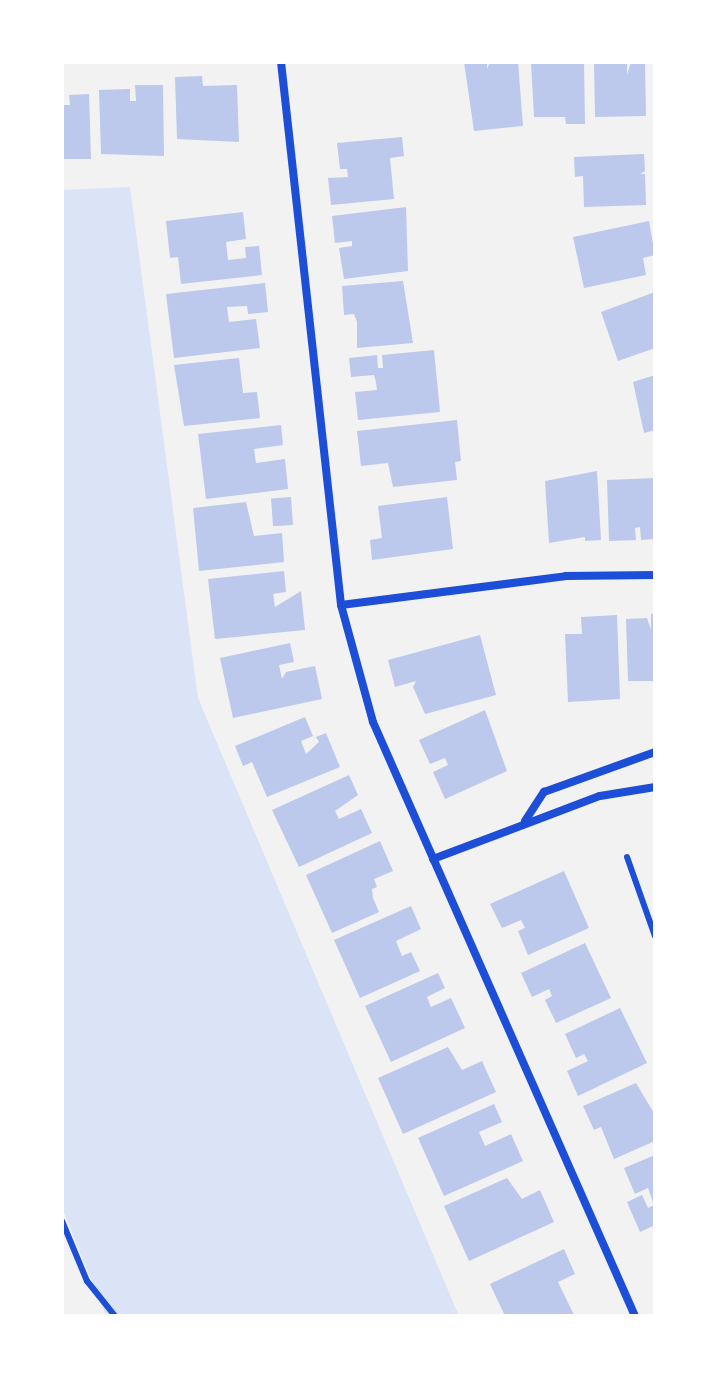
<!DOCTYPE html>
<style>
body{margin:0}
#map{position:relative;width:717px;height:1378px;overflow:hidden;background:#f2f2f2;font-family:"Libre Baskerville",serif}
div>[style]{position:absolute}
.green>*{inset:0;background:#dbe4f7}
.building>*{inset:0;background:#bdc9ec;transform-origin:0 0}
.service>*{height:6px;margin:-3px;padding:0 3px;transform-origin:3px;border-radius:3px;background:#1d4ed8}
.minor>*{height:8px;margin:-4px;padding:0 4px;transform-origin:4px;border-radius:4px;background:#1d4ed8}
span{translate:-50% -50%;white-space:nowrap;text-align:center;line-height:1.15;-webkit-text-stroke:8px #fff;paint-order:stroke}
.frame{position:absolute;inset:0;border:64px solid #fff;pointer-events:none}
</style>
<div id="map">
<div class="green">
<i style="clip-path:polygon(130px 187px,198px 698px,459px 1316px,106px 1316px,62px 1208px,62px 190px)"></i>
</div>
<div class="building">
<i style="clip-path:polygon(464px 62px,487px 62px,487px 69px,490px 62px,518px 62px,523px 126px,474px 131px)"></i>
<i style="clip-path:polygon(531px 62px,584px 62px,585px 124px,566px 124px,565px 117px,534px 117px)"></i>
<i style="clip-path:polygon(594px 62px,627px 62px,627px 75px,631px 62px,645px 62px,646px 116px,595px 117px)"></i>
<i style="clip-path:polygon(202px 76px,203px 86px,237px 85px,239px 142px,177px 139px,175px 77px)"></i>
<i style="clip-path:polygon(135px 85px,163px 85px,164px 156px,101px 154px,99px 90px,130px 89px,130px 101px,136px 101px)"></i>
<i style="clip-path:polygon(89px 94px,91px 159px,62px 159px,62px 105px,70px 105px,69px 95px)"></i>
<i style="clip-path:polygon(402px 137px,404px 156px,390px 158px,394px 199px,331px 205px,328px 178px,348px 177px,347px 169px,340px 169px,337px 143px)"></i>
<i style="clip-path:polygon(644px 154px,645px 171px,640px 174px,645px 174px,646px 205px,584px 207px,583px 176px,575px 177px,574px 157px)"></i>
<i style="clip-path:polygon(406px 207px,408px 271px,344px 279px,339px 248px,352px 246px,352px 241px,335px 243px,332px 216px)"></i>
<i style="clip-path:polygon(243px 212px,246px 239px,226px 242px,228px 260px,246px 258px,245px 247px,259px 246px,262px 275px,181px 284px,178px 257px,170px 258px,166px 221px)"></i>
<i style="clip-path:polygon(649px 221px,655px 255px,643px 258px,646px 275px,584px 288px,573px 237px)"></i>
<i style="clip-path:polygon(403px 281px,413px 343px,357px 348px,357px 322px,354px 314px,344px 315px,342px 286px)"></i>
<i style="clip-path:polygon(265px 283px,268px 312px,248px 314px,247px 306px,227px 307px,229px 322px,256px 319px,260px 348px,174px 358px,166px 294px)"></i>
<i style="clip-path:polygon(655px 292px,655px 348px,618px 361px,601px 312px)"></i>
<i style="clip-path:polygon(434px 350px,440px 412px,358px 420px,355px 392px,377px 390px,376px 382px,374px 375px,351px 377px,349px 358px,377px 355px,378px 368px,383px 368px,382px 355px)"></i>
<i style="clip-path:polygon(239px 358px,243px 393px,257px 392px,260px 418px,184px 426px,174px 365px)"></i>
<i style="clip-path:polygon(655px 375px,655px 430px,644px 433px,633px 382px)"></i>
<i style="clip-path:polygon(457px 420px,461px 461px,455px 462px,457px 480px,393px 487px,388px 463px,361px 466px,357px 431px)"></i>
<i style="clip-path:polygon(281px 425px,283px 445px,254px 449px,256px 463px,285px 459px,288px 489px,206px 499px,198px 434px)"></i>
<i style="clip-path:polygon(597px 471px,601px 540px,585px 541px,585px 537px,549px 543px,545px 481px)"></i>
<i style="clip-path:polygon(655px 478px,655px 539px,641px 540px,640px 527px,635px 528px,636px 540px,609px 541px,607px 480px)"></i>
<i style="left:291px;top:497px;width:28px;height:20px;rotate:86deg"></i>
<i style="clip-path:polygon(447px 497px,453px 549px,372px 560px,370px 540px,382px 538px,378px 506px)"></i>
<i style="clip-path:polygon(246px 502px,254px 536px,282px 533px,284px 562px,199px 571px,193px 508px)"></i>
<i style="clip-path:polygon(284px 571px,286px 592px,273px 594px,275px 607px,301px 591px,305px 630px,215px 639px,208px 579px)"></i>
<i style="clip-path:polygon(651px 614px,655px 614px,655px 681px,628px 681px,626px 619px,647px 618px,651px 630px)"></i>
<i style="clip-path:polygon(617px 615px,620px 699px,568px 702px,565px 634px,582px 634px,581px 617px)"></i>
<i style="clip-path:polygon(480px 635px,496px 695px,425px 714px,413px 687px,416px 681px,395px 687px,388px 660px)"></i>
<i style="clip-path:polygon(290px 643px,294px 662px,279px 665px,282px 679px,286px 672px,315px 666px,322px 699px,233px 718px,220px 658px)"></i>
<i style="clip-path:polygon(485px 710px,507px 771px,445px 799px,433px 772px,448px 765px,445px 758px,430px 764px,419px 740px)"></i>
<i style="clip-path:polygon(305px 717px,313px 736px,301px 741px,306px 754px,319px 742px,316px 737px,326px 733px,340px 767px,267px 797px,252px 762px,243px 766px,235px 746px)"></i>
<i style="clip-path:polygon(349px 775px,358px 795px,335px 811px,339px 819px,361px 809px,372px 833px,299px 867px,272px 810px)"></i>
<i style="clip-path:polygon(380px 841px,393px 871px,374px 879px,377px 887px,372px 889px,373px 898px,379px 912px,332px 933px,306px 875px)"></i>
<i style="clip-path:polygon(564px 871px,589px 928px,528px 955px,518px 931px,525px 928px,521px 920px,502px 928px,490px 904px)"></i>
<i style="clip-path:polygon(411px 906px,421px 929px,396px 941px,402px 956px,411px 952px,420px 971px,360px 998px,334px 940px)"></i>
<i style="clip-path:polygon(585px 943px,611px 998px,556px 1023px,545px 1000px,552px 996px,549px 989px,532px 997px,521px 973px)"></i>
<i style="clip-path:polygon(438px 973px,445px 988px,427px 997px,431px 1007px,451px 998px,465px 1028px,391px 1062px,365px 1006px)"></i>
<i style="clip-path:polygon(620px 1008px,647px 1063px,578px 1096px,567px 1071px,588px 1061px,584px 1054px,576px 1058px,565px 1034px)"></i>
<i style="clip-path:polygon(448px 1047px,462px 1070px,482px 1061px,496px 1092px,403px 1134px,378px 1078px)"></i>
<i style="clip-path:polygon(636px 1083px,655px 1115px,655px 1141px,614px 1159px,601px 1127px,594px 1130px,583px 1106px)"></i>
<i style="clip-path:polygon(494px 1104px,502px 1122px,479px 1132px,485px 1146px,511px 1134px,523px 1161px,444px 1196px,418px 1138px)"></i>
<i style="clip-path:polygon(655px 1155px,655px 1225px,640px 1232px,627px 1202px,642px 1195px,648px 1208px,654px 1205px,648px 1188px,635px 1194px,624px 1168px)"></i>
<i style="clip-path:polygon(507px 1178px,522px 1199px,540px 1190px,554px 1222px,469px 1261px,444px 1206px)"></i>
<i style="clip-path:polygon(564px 1249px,575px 1274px,558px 1282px,574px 1315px,505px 1316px,490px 1284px)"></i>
</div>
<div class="service">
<i style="left:627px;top:857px;width:84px;rotate:70.5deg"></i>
<i style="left:62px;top:1221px;width:65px;rotate:67.4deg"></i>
<i style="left:87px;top:1281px;width:45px;rotate:51.3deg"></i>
</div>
<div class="minor">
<i style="left:281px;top:62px;width:546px;rotate:83.69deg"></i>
<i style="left:341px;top:605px;width:121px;rotate:74.7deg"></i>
<i style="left:373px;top:722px;width:649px;rotate:66.2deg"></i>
<i style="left:341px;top:605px;width:227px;rotate:-7.3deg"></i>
<i style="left:566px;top:576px;width:89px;rotate:-0.6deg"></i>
<i style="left:525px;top:821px;width:35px;rotate:-57deg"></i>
<i style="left:544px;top:792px;width:118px;rotate:-19.8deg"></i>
<i style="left:433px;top:859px;width:178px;rotate:-20.7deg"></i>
<i style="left:600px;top:796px;width:56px;rotate:-9.3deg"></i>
</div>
<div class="frame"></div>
</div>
